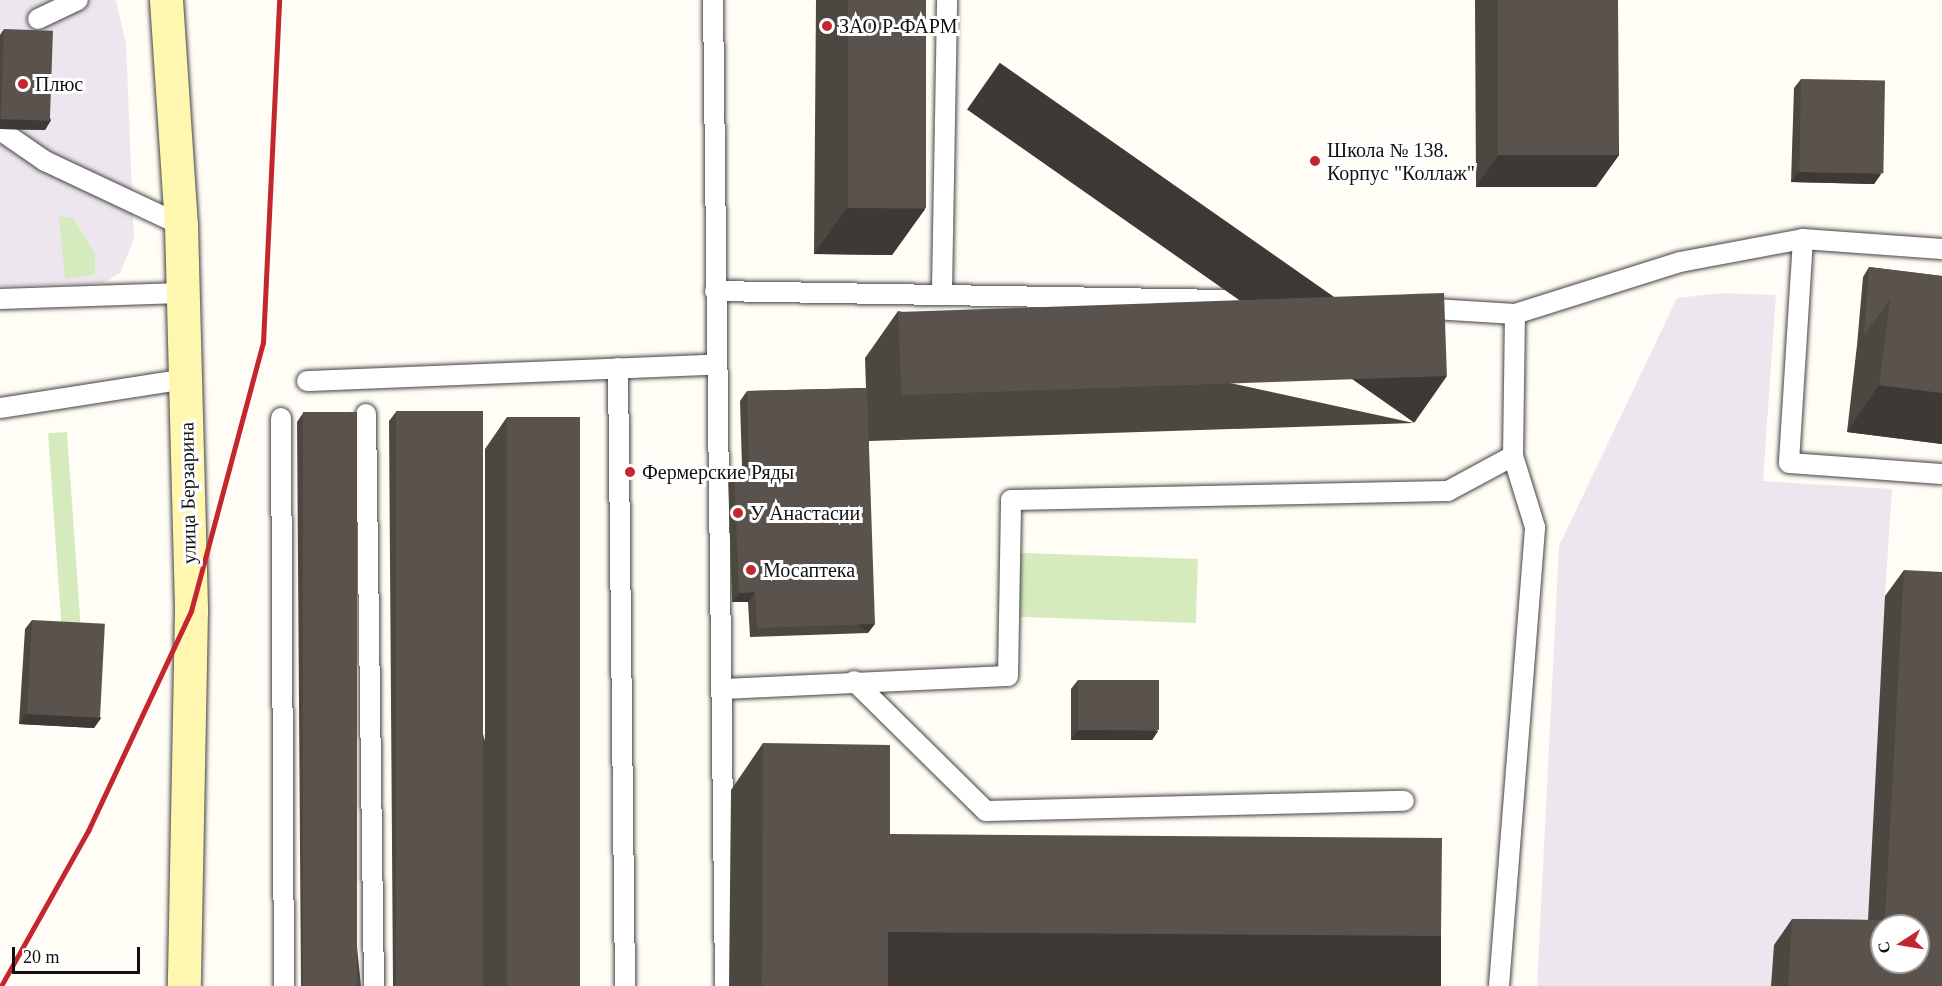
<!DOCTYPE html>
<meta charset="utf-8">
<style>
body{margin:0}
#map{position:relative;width:1942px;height:986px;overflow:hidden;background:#fffdf5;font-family:Georgia,serif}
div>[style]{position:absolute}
.industrial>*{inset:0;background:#eee6ef}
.green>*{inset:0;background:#d5ebbd;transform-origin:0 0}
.roads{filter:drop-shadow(0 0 2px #444) drop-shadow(0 0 2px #444)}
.lane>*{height:20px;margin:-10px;padding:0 10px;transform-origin:10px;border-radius:10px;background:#fff}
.secondary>*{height:33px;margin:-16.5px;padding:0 16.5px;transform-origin:16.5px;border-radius:16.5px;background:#fff6b0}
.rail>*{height:4.5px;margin:-2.25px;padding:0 2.25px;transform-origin:2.25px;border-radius:2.25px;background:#c4262e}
.wall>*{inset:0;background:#4d4742}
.shaded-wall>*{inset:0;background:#3f3936;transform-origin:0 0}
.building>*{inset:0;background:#5a524d;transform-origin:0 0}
.dots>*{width:16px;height:16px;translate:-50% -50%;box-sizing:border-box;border:3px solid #fff;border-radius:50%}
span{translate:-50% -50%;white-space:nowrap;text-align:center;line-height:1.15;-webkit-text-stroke:6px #fff;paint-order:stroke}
.poi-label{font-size:20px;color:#111}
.left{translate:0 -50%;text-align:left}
.street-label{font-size:20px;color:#111}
.north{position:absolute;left:1870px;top:914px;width:60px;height:60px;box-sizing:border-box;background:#fff;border:2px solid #a0a0a0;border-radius:50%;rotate:258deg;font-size:16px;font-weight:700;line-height:24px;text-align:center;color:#111}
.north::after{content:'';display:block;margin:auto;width:21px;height:27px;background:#c4262e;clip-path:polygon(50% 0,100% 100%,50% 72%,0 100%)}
.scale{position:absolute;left:12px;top:947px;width:128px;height:27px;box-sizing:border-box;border:3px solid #111;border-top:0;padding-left:8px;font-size:18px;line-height:21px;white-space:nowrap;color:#111;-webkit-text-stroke:4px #fff;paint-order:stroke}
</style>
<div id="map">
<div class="industrial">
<i style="clip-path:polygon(0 0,116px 0,126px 44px,134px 239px,120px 273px,103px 283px,0 286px)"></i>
<i style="clip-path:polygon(evenodd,1722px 293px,1776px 295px,1763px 481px,1892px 489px,1885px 596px,1942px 598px,1942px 986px,1537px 986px,1559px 546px,1677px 298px,1722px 293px,1882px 926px,1918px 926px,1918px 962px,1882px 962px,1882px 926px)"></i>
</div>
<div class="green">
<i style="clip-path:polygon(59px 217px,73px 217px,95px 254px,95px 274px,65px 279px)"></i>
<i style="left:67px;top:432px;width:192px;height:19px;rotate:86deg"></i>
<i style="left:1198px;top:559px;width:64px;height:188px;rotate:92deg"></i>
</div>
<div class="roads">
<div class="lane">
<i style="left:713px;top:0;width:986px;rotate:89.3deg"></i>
<i style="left:38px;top:19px;width:44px;rotate:-25.4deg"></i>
<i style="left:0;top:130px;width:55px;rotate:34.6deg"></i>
<i style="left:45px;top:161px;width:150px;rotate:25.2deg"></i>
<i style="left:1803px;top:239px;width:224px;rotate:93.6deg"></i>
<i style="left:1789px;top:463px;width:153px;rotate:4.1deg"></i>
<i style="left:715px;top:291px;width:566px;rotate:1.01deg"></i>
<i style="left:942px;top:291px;width:291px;rotate:-89deg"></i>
<i style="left:0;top:299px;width:182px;rotate:-1.9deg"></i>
<i style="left:1418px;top:308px;width:97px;rotate:3.5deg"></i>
<i style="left:1515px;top:314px;width:173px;rotate:-17.5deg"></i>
<i style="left:1680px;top:262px;width:125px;rotate:-10.6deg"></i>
<i style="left:1803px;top:239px;width:139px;rotate:4.1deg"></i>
<i style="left:618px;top:368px;width:618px;rotate:89.35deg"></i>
<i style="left:307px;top:381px;width:407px;rotate:-2.3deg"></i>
<i style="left:0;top:408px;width:187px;rotate:-8.9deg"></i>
<i style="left:366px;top:414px;width:572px;rotate:89.2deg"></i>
<i style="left:281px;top:418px;width:568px;rotate:89.7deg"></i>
<i style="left:854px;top:681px;width:185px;rotate:44.6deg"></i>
<i style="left:986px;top:811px;width:418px;rotate:-1.4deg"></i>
<i style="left:722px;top:689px;width:286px;rotate:-2.6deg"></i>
<i style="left:1008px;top:676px;width:176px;rotate:-89deg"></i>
<i style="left:1011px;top:500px;width:437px;rotate:-1.2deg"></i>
<i style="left:1448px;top:491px;width:74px;rotate:-28.3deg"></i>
<i style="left:1513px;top:456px;width:142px;rotate:-89.2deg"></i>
<i style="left:1499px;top:986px;width:460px;rotate:-85.5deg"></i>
<i style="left:1535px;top:527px;width:74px;rotate:-107.2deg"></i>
</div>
<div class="secondary">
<i style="left:166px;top:0;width:225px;rotate:86.2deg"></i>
<i style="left:181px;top:225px;width:386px;rotate:88.5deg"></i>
<i style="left:191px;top:611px;width:375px;rotate:91.1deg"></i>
</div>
</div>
<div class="rail">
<i style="left:1px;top:986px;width:178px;rotate:-60.7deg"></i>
<i style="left:88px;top:831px;width:243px;rotate:-64.9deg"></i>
<i style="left:191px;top:611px;width:278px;rotate:-75deg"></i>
<i style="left:263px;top:343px;width:343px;rotate:-87.3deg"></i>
</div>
<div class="wall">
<i style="clip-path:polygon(816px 0,926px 0,925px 209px,892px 255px,814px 254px)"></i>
<i style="clip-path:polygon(1475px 0,1618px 0,1619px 155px,1596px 187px,1476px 187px)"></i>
<i style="clip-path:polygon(4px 29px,51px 120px,45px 130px,0 129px,0 35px)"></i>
<i style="clip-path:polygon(1801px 79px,1881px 174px,1874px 184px,1791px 182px,1794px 88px)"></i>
<i style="clip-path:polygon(1869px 267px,1942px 276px,1942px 444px,1847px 432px,1857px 345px,1863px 277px)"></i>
<i style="clip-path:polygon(898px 311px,1414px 423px,869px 441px,868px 633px,750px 637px,748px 602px,732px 602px,728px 477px,734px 467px,742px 467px,740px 401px,747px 391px,866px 388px,865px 358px)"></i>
<i style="clip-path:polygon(396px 412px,485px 741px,485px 449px,507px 417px,579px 986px,393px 986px,389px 421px)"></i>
<i style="clip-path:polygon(303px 413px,361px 986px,301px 986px,297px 422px)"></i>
<i style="clip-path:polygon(1904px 570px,1942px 986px,1771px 986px,1774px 945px,1792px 919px,1868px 920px,1885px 596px)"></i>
<i style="clip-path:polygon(32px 620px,101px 718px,94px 728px,19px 724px,25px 629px)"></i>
<i style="clip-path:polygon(1078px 680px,1158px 731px,1152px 740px,1071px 740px,1071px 689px)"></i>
<i style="clip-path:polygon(763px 743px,890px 834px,1441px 936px,1408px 983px,888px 979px,888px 986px,729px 986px,731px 790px)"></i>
</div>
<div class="shaded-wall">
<i style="clip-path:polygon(2px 119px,51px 120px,45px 130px,0 129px,0 122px)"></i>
<i style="clip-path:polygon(1498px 155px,1619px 155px,1596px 187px,1476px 187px)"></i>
<i style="clip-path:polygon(1798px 172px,1881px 174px,1874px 184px,1791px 182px)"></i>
<i style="clip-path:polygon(847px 208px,925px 209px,892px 255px,814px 254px)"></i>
<i style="left:1447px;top:376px;width:57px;height:546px;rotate:125deg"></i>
<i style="clip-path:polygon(1879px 385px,1942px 393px,1942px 444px,1847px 432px)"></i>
<i style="clip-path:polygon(755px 592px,748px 602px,732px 602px,739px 593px)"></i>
<i style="left:875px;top:624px;width:11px;height:118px;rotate:128deg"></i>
<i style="clip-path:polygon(26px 714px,101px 718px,94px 728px,19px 724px)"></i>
<i style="clip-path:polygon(1078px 730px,1158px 731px,1152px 740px,1071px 740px)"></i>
<i style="left:888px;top:932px;width:553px;height:57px"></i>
</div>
<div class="building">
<i style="left:848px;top:0;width:78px;height:208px"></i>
<i style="left:1498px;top:0;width:120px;height:155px"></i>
<i style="left:4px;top:29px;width:49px;height:90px;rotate:2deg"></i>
<i style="left:1801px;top:79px;width:84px;height:93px;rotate:1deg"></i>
<i style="clip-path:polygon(1869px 267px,1942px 276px,1942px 305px,1890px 299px,1864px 335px)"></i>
<i style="left:1444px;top:293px;width:83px;height:546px;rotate:88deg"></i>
<i style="clip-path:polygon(1890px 299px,1942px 305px,1942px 393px,1879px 385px)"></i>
<i style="clip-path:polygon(867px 388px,875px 624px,757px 628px,755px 592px,739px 593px,734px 467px,749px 467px,747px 391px)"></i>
<i style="left:483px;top:411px;width:575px;height:87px;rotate:90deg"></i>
<i style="left:357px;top:412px;width:574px;height:54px;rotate:90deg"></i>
<i style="left:507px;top:417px;width:73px;height:569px"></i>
<i style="clip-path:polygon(evenodd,1904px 570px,1942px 572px,1942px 986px,1788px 986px,1792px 919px,1885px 920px,1904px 570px,1882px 926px,1918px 926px,1918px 962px,1882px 962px,1882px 926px)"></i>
<i style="left:32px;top:620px;width:73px;height:94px;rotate:3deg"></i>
<i style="left:1078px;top:680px;width:81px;height:50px"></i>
<i style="clip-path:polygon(763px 743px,890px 745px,890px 834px,1442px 838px,1441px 936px,888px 932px,888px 986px,762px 986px)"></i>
</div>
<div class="dots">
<i style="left:827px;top:26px;background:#c4262e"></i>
<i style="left:23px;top:84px;background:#c4262e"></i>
<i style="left:1315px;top:161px;background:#c4262e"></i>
<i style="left:630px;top:472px;background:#c4262e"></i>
<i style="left:738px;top:513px;background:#c4262e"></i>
<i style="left:751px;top:570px;background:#c4262e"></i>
</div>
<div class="poi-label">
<span class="left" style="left:839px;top:26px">ЗАО Р-ФАРМ</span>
<span class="left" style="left:35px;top:84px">Плюс</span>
<span class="left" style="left:1327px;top:162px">Школа № 138.<br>Корпус "Коллаж"</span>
<span class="left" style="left:642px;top:472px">Фермерские Ряды</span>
<span class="left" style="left:750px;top:513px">У Анастасии</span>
<span class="left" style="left:763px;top:570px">Мосаптека</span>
</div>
<div class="street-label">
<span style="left:188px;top:493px;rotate:-91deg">улица Берзарина</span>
</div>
<div class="north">С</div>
<div class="scale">20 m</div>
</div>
